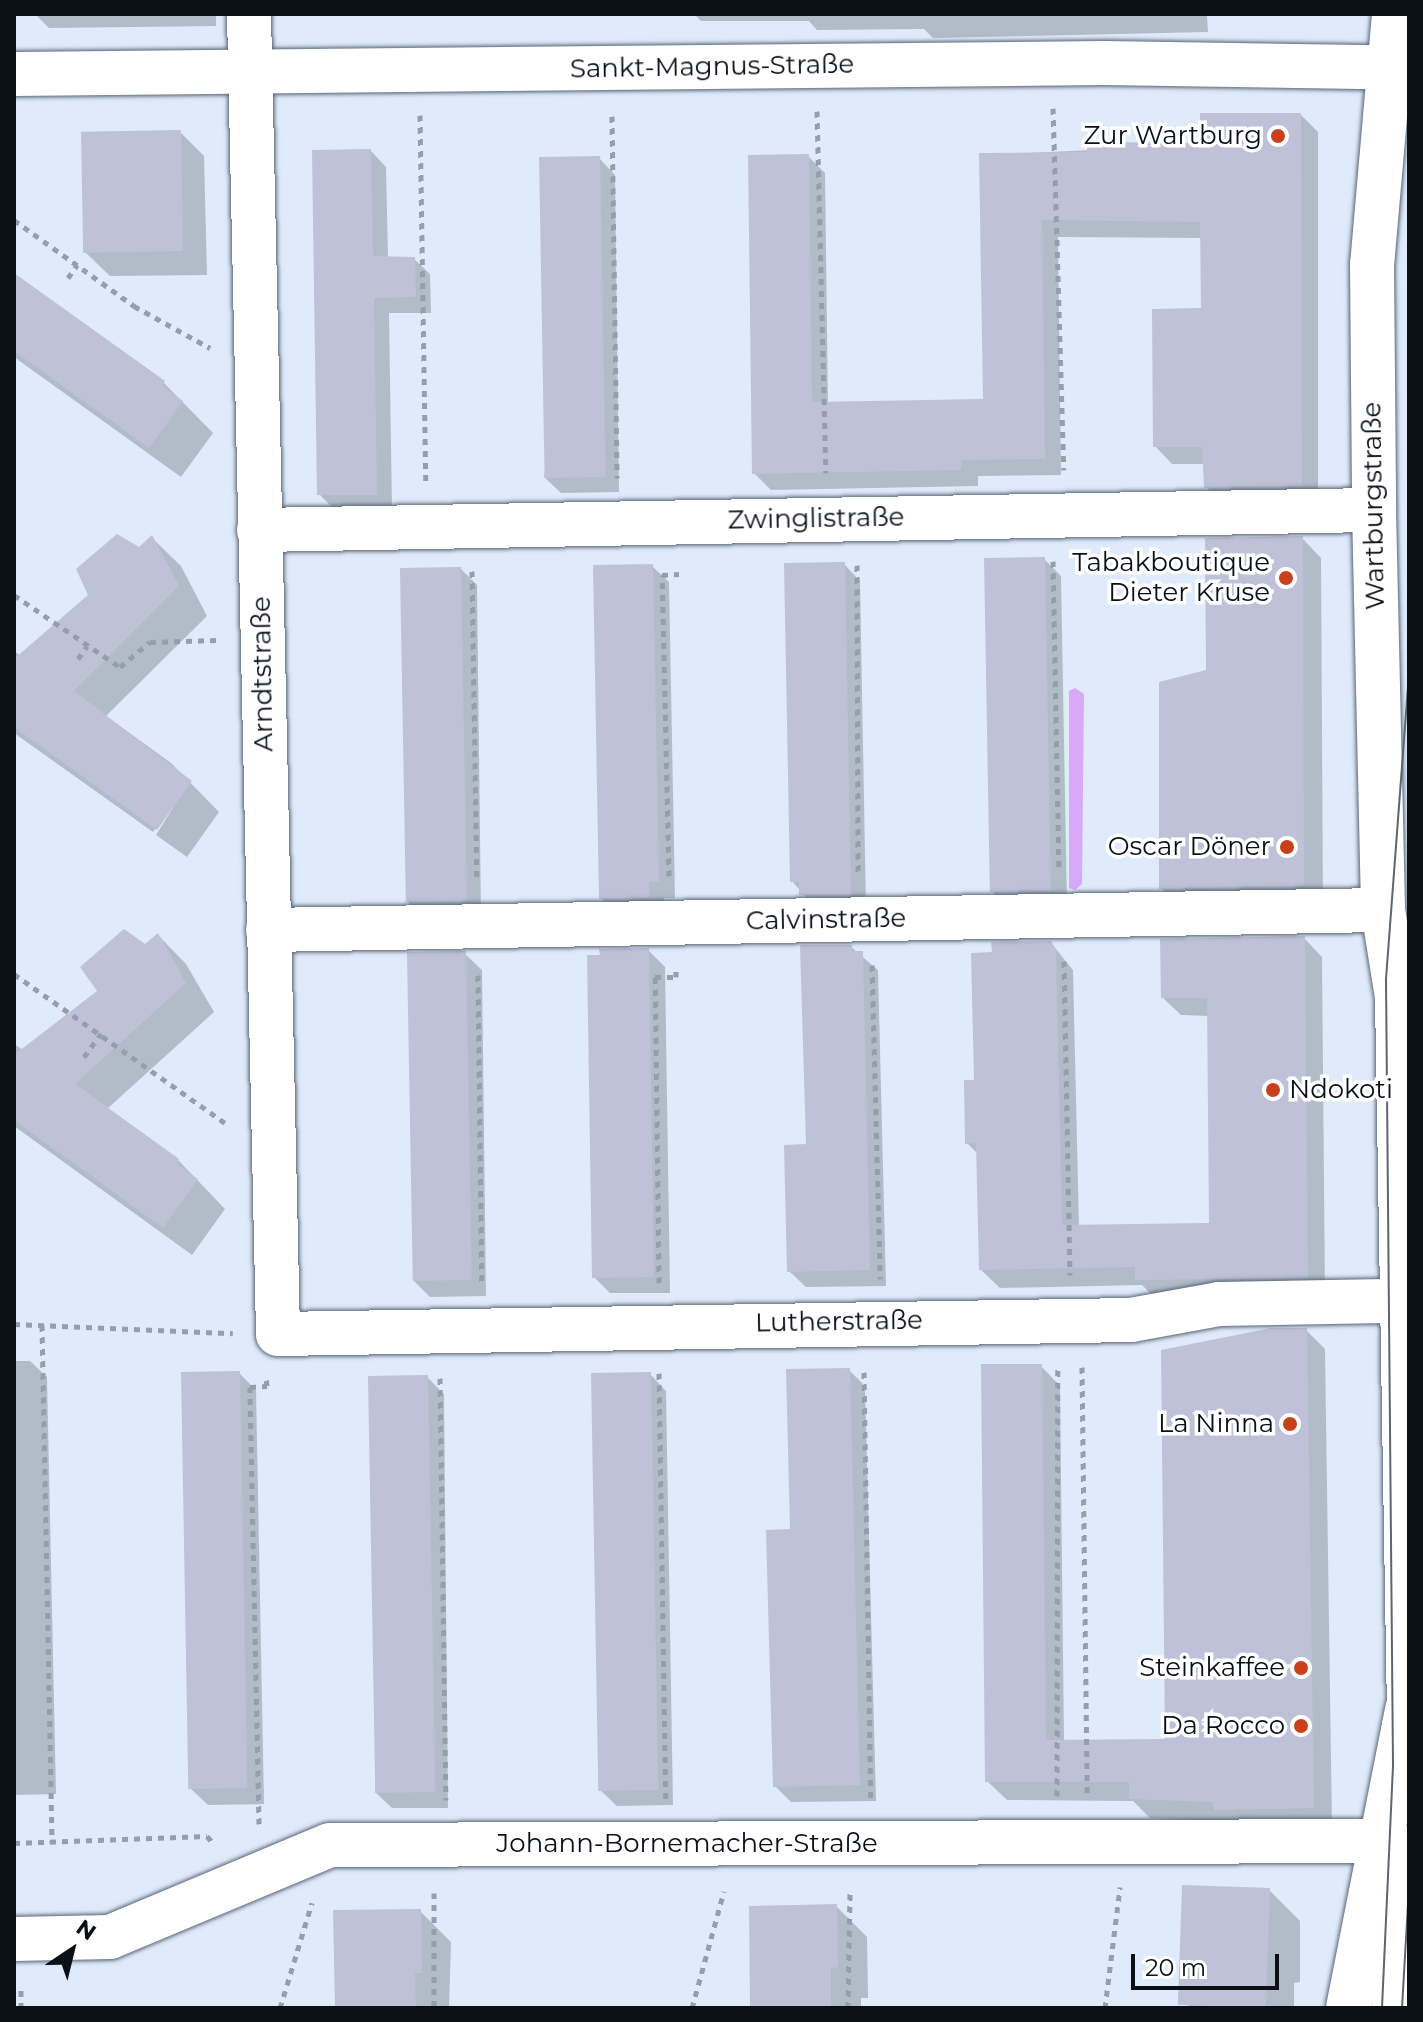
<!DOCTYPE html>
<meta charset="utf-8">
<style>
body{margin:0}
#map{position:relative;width:1423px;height:2022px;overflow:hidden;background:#dfebfb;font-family:Montserrat,sans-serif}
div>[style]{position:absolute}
.green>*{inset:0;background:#d8a9f8}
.shadow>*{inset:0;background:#0003}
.building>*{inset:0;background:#bfc1d8;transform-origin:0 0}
.path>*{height:5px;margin-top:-2.5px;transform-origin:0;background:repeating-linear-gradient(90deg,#959fab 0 6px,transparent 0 12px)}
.roads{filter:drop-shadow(0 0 2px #586577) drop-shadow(0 0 2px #586577)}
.minor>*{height:44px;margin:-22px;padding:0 22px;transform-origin:22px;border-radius:22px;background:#fff}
.tram>*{height:2px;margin:-1px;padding:0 1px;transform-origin:1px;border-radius:1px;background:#5d656f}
.dots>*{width:22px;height:22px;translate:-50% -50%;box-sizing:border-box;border:4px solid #fff;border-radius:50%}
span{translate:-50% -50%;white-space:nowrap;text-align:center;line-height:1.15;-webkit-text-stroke:7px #fff;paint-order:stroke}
.street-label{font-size:26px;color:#0b1017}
.poi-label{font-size:26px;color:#0b1017}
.right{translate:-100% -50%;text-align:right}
.left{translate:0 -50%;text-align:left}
.frame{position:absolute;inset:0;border:16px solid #0b1017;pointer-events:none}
.north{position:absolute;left:32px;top:1910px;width:80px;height:80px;-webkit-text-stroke:6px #fff;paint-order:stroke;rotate:35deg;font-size:22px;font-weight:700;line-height:32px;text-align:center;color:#0b1017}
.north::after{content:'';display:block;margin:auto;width:28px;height:36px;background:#0b1017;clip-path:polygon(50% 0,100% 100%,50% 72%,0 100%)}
.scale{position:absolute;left:1131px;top:1954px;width:148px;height:36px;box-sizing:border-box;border:4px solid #0b1017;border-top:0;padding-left:10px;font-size:24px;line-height:28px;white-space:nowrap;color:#0b1017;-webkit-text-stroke:6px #fff;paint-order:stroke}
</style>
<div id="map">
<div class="green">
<i style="clip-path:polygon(1075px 688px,1084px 694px,1082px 884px,1075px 890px,1069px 888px,1069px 691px)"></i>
</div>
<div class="shadow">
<i style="clip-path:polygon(35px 14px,216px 14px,216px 26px,49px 28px)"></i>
<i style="clip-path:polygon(694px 14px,1284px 14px,1207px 16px,1208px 32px,933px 38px,924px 29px,817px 30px,809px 21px,701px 21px)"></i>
<i style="clip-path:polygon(1301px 115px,1318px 132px,1318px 503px,1223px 504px,1206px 487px,1205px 464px,1172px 464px,1155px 446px,1203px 310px,1202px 238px,1058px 237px,1061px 475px,978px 476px,978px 486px,771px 490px,754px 473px,808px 156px,825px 173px,828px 404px,985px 401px,982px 155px,1202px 145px)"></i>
<i style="clip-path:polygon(180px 132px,204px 156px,207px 275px,110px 276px,85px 252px)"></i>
<i style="clip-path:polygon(371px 151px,386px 167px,388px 258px,414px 259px,430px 274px,431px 313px,389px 313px,392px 510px,335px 510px,319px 494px)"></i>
<i style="clip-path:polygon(599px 158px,615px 175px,619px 492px,561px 493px,544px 477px)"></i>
<i style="clip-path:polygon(14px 276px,164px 383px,213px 433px,181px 477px,14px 357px)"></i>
<i style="clip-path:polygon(152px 538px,181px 566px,207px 616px,106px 716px,171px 763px,219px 812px,187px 857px,156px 835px,189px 782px,153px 832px,14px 733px,14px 651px,21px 656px)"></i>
<i style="clip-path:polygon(1302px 538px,1321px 558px,1323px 905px,1180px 908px,1161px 888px,1208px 672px)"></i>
<i style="clip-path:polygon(1044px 559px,1061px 576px,1067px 907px,1009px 908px,992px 891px)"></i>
<i style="clip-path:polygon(844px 564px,860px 581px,866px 910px,818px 911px,792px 881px)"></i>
<i style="clip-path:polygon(652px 566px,669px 582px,675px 898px,664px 898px,665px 914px,618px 915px,601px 898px)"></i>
<i style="clip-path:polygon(461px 569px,477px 585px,481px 917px,425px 918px,408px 902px)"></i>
<i style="clip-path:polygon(158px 935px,186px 964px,214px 1012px,107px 1109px,178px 1160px,225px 1209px,192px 1255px,14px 1126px,14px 1044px,23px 1050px,100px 991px)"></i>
<i style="clip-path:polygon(1304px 938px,1322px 957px,1325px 1295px,1155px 1298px,1142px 1285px,1000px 1288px,981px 1270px,978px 1154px,967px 1143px,994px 954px,1051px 943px,1073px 970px,1079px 1227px,1211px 1225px,1209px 1016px,1181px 1015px,1162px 997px)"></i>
<i style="clip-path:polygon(851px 947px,878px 970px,886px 1286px,806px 1287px,789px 1271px,808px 1146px)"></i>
<i style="clip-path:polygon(648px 950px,665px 967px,670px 1293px,610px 1293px,594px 1277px)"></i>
<i style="clip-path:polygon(465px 954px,482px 970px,486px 1296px,430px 1297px,413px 1280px)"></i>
<i style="clip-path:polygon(1306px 1330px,1325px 1349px,1332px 1827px,1150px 1818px,1133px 1801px,1007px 1800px,987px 1781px,1041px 1366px,1060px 1386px,1064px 1742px,1167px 1741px)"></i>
<i style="clip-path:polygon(14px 1361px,30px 1361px,47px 1377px,56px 1794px,14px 1795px)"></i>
<i style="clip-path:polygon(849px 1370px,865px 1386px,876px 1801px,791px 1802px,775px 1786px,792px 1531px)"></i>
<i style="clip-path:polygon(239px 1373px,256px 1390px,264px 1804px,208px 1805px,191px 1789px)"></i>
<i style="clip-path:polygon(650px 1374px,666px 1391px,673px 1805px,617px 1806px,600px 1790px)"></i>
<i style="clip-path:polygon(427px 1377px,444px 1394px,448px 1808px,392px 1808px,375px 1792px)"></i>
<i style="clip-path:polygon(1269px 1890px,1300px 1921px,1300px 1982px,1294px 1983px,1294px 2008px,1187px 2008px)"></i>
<i style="clip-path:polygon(836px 1906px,867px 1937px,868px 1998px,861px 1998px,861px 2008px,752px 2008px)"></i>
<i style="clip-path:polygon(420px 1911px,451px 1942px,449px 2008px,337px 2008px)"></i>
</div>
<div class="building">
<i style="clip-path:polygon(1200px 113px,1301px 113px,1302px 486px,1204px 488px,1202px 447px,1153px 447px,1152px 309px,1201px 308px,1200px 222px,1042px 220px,1045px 459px,962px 460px,961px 470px,752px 474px,748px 155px,809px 154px,812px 402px,983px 399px,979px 153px,1087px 152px,1087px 142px,1200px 143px)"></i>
<i style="left:181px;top:130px;width:121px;height:100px;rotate:89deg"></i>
<i style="clip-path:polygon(371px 149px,373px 256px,415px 257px,416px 297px,374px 298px,377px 495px,317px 495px,312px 150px)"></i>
<i style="left:600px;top:156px;width:321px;height:61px;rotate:89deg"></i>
<i style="clip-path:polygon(14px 273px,165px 381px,162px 386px,183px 401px,149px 448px,14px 351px)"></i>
<i style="clip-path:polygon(117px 534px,139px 547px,152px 535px,179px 586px,74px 691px,192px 781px,157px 830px,14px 727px,14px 659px,88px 595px,76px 569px)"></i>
<i style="clip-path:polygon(1303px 536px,1304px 886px,1159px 889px,1159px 682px,1206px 670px,1205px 538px)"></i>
<i style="left:1045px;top:557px;width:334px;height:61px;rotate:89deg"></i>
<i style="clip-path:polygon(845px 562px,851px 895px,799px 895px,799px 882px,790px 882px,784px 563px)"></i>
<i style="clip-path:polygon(653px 564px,659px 882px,649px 882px,649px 898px,599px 899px,593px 565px)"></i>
<i style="left:461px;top:567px;width:334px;height:61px;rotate:89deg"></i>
<i style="clip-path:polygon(124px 929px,145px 944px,158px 933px,186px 983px,75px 1084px,179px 1159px,176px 1163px,198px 1179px,163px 1228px,14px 1120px,14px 1055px,97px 991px,80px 967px)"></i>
<i style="clip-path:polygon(1305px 936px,1308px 1278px,1135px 1280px,1135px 1267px,979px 1270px,976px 1143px,965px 1144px,964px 1080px,974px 1080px,971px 953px,992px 952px,991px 942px,1051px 941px,1056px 950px,1062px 1225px,1209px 1223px,1207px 998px,1161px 998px,1160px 939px)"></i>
<i style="clip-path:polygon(800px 945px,852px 945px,852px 951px,863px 951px,870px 1270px,787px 1272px,784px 1145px,806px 1144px)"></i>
<i style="clip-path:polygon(649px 948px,654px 1277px,592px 1278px,587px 955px,600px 955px,599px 949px)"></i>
<i style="left:466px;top:951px;width:329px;height:59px;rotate:89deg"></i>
<i style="clip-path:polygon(1271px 1328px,1307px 1328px,1314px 1808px,1214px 1810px,1213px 1802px,1129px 1799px,1129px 1782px,985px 1782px,981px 1364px,1042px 1364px,1046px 1740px,1165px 1739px,1161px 1350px)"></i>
<i style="clip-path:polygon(850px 1368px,860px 1785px,773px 1787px,766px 1530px,790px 1529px,786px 1369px)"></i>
<i style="left:240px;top:1371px;width:417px;height:59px;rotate:89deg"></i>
<i style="left:651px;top:1372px;width:418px;height:60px;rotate:89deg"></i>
<i style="left:428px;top:1375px;width:417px;height:60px;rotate:89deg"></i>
<i style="left:1270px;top:1888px;width:120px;height:88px;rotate:92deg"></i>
<i style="clip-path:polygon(837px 1904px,838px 1967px,831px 1968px,831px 2008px,750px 2008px,749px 1906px)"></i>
<i style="clip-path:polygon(421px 1909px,422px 1973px,415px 1973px,416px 2008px,335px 2008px,333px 1910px)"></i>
</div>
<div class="path">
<i style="left:1053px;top:108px;width:362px;rotate:88.3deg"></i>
<i style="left:817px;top:111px;width:362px;rotate:88.6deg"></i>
<i style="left:420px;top:115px;width:366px;rotate:89.1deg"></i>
<i style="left:612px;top:116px;width:362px;rotate:89.2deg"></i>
<i style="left:14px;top:220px;width:148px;rotate:35.6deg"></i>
<i style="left:134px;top:306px;width:87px;rotate:28.9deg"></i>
<i style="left:68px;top:278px;width:16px;rotate:-55deg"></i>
<i style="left:1053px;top:561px;width:306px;rotate:88.9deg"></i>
<i style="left:857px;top:565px;width:310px;rotate:89.8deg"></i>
<i style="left:472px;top:571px;width:310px;rotate:89.1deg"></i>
<i style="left:14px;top:595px;width:128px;rotate:34.2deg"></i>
<i style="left:120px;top:667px;width:39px;rotate:-40deg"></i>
<i style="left:150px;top:642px;width:67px;rotate:-1.7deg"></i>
<i style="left:78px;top:659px;width:16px;rotate:-55deg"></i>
<i style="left:669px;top:876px;width:301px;rotate:-91.3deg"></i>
<i style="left:662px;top:575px;width:17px;rotate:-3deg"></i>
<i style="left:1064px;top:961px;width:314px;rotate:88.9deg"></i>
<i style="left:872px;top:965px;width:314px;rotate:88.5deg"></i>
<i style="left:14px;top:974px;width:261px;rotate:35.2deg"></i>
<i style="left:478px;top:975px;width:310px;rotate:89.3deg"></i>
<i style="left:84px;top:1057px;width:29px;rotate:-54deg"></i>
<i style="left:659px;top:1283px;width:306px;rotate:-90.7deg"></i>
<i style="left:655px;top:977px;width:21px"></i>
<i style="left:676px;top:977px;width:8px;rotate:-90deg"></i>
<i style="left:14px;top:1324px;width:219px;rotate:2.4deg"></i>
<i style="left:42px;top:1325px;width:518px;rotate:88.89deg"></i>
<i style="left:1082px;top:1367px;width:430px;rotate:89.3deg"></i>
<i style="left:864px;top:1372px;width:426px;rotate:89.1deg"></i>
<i style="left:659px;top:1373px;width:426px;rotate:89.1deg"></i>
<i style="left:440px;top:1378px;width:422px;rotate:89.2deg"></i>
<i style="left:1057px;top:1796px;width:430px;rotate:-89.9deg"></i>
<i style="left:259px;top:1824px;width:437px;rotate:-91.2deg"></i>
<i style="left:250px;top:1387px;width:17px;rotate:-3deg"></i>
<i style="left:267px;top:1386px;width:8px;rotate:-97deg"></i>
<i style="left:14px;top:1843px;width:193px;rotate:-2.1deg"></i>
<i style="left:207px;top:1836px;width:9px;rotate:49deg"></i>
<i style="left:434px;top:1893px;width:115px;rotate:90deg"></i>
<i style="left:21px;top:2008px;width:23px;rotate:-90deg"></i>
<i style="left:280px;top:2008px;width:110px;rotate:-73.1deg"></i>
<i style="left:692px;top:2008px;width:121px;rotate:-74.7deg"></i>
<i style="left:848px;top:2008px;width:119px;rotate:-89deg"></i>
<i style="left:1105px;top:2008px;width:122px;rotate:-82.9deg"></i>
</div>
<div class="roads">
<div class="minor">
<i style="left:249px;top:14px;width:1320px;rotate:88.74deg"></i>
<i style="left:278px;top:1334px;width:853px;rotate:-0.94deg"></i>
<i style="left:1131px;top:1320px;width:89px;rotate:-10.3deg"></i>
<i style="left:1219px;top:1304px;width:180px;rotate:-1deg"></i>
<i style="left:1394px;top:14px;width:251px;rotate:95deg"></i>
<i style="left:1372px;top:264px;width:246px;rotate:89.5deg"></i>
<i style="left:1374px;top:510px;width:400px;rotate:88.7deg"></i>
<i style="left:1383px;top:910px;width:88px;rotate:80.9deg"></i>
<i style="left:1397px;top:997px;width:719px;rotate:89.04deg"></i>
<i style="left:14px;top:74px;width:1090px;rotate:-0.58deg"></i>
<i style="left:1104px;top:63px;width:305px;rotate:0.9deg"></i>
<i style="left:259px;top:530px;width:1115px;rotate:-1.03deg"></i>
<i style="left:268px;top:930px;width:1115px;rotate:-1.03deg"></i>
<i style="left:14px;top:1939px;width:96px;rotate:-1.2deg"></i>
<i style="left:110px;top:1937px;width:238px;rotate:-22.7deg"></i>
<i style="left:330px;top:1845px;width:1050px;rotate:-0.22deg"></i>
<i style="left:1348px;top:2008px;width:305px;rotate:-78.8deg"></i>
<i style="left:1393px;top:2008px;width:161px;rotate:-87.2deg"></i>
</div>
</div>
<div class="tram">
<i style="left:1382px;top:2008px;width:243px;rotate:-87.4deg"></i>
<i style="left:1393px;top:1765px;width:786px;rotate:-90.51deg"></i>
<i style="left:1386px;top:979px;width:310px;rotate:-85.7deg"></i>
<i style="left:1402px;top:2008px;width:120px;rotate:-86.7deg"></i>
</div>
<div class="dots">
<i style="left:1278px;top:136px;background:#c9401c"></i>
<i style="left:1286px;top:578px;background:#c9401c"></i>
<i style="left:1287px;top:847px;background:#c9401c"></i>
<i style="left:1273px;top:1090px;background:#c9401c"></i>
<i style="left:1290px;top:1424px;background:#c9401c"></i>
<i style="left:1301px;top:1668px;background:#c9401c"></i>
<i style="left:1301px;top:1726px;background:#c9401c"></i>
</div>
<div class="street-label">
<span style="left:712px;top:67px;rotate:-1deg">Sankt-Magnus-Straße</span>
<span style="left:1374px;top:506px;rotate:-91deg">Wartburgstraße</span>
<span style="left:816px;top:519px;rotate:-1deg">Zwinglistraße</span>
<span style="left:263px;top:674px;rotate:-91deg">Arndtstraße</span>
<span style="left:826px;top:920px;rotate:-1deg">Calvinstraße</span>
<span style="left:839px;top:1322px;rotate:-1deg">Lutherstraße</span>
<span style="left:687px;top:1844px">Johann-Bornemacher-Straße</span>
</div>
<div class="poi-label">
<span class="right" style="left:1262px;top:136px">Zur Wartburg</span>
<span class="right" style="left:1270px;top:578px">Tabakboutique<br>Dieter Kruse</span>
<span class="right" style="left:1271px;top:847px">Oscar Döner</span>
<span class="left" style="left:1289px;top:1090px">Ndokoti</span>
<span class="right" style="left:1274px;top:1424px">La Ninna</span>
<span class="right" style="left:1285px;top:1668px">Steinkaffee</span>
<span class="right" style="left:1285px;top:1726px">Da Rocco</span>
</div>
<div class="frame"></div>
<div class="north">N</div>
<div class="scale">20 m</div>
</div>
